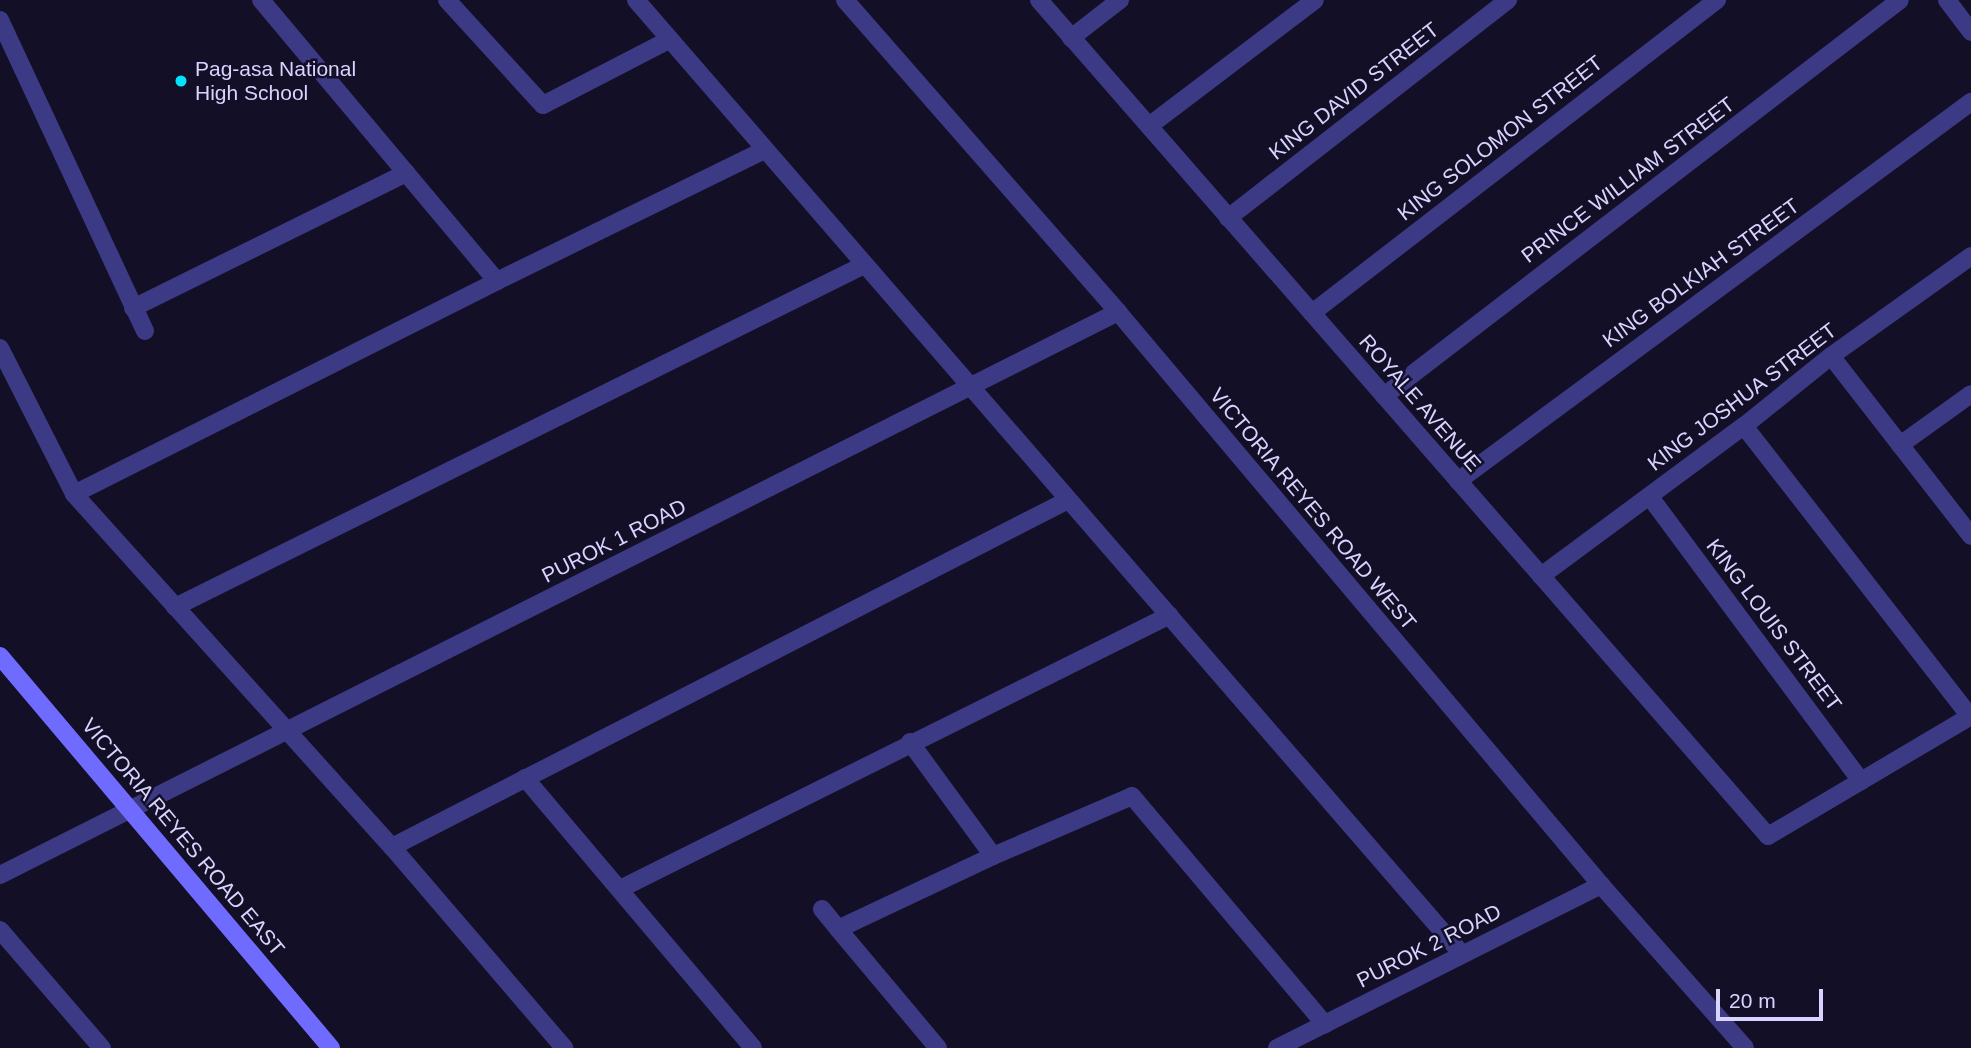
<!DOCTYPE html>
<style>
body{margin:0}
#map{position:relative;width:1971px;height:1048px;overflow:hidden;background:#130f26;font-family:Arial,sans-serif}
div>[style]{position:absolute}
.lane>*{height:18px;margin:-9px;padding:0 9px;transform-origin:9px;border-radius:9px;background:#3d3a85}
.street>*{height:18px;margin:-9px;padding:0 9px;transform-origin:9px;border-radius:9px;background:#3d3a85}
.secondary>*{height:18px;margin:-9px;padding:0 9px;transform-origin:9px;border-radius:9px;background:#6f6bff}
.dots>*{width:19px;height:19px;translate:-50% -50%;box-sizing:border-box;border:4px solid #130f26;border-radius:50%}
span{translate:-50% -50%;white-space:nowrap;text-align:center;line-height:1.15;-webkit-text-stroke:5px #130f26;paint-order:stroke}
.poi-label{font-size:21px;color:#d9d4ff}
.left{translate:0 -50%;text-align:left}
.street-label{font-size:21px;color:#d9d4ff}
.scale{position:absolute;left:1716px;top:989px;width:107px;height:32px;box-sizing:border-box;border:4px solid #d9d4ff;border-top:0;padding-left:9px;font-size:21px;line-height:24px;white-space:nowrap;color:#d9d4ff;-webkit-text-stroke:5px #130f26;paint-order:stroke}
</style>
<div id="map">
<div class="lane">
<i style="left:0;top:20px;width:343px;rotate:65deg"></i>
<i style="left:133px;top:308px;width:305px;rotate:-26.3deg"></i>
</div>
<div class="street">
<i style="left:261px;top:0;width:367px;rotate:50deg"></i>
<i style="left:447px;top:0;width:142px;rotate:47.6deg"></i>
<i style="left:543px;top:105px;width:142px;rotate:-27.3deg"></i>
<i style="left:636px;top:0;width:1262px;rotate:49.11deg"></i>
<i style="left:845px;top:0;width:415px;rotate:48.8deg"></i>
<i style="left:1118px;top:312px;width:749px;rotate:49.87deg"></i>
<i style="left:1601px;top:885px;width:217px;rotate:48.5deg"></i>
<i style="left:1039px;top:0;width:1109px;rotate:48.91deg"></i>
<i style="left:1768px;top:836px;width:236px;rotate:-30.6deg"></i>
<i style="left:1947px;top:0;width:40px;rotate:53deg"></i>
<i style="left:1071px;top:38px;width:62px;rotate:-37.8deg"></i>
<i style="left:1149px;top:126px;width:208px;rotate:-37.2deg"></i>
<i style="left:1228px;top:218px;width:355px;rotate:-37.9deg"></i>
<i style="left:1312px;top:313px;width:512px;rotate:-37.7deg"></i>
<i style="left:0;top:348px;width:164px;rotate:63.1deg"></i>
<i style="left:74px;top:494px;width:475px;rotate:48deg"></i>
<i style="left:392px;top:847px;width:265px;rotate:49.4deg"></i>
<i style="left:1831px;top:356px;width:228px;rotate:52.1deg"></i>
<i style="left:1384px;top:396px;width:650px;rotate:-37.5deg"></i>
<i style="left:1744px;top:426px;width:368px;rotate:52.1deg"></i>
<i style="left:1900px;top:445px;width:87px;rotate:-35.7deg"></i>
<i style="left:1458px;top:481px;width:638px;rotate:-36.46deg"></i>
<i style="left:74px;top:494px;width:474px;rotate:-26.7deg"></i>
<i style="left:497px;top:281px;width:297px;rotate:-26.1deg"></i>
<i style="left:1650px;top:497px;width:354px;rotate:53.4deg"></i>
<i style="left:1541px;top:576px;width:252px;rotate:-36.5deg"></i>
<i style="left:1744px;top:426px;width:112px;rotate:-38.8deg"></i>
<i style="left:1831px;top:356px;width:172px;rotate:-35.5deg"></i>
<i style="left:175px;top:607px;width:769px;rotate:-26.4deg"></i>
<i style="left:910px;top:742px;width:141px;rotate:53.9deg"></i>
<i style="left:993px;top:856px;width:151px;rotate:-23.3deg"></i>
<i style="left:1132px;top:796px;width:299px;rotate:49.8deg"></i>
<i style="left:525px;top:778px;width:353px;rotate:49.8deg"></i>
<i style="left:392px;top:847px;width:760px;rotate:-27.17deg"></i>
<i style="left:0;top:875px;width:1252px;rotate:-26.73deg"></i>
<i style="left:620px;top:889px;width:614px;rotate:-26.48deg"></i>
<i style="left:822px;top:909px;width:26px;rotate:51deg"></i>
<i style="left:0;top:930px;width:156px;rotate:49.2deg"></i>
<i style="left:938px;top:1048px;width:155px;rotate:-130deg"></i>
<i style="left:838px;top:929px;width:171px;rotate:-25.2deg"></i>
<i style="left:1277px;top:1048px;width:363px;rotate:-26.7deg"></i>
</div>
<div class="secondary">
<i style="left:0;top:656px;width:513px;rotate:49.82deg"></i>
</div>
<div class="dots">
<i style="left:181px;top:81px;background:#00e5ff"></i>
</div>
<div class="poi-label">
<span class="left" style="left:195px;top:81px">Pag-asa National<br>High School</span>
</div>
<div class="street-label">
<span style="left:1354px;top:91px;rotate:-38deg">KING DAVID STREET</span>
<span style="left:1500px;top:138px;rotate:-38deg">KING SOLOMON STREET</span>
<span style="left:1628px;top:180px;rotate:-37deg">PRINCE WILLIAM STREET</span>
<span style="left:1701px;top:273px;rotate:-36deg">KING BOLKIAH STREET</span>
<span style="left:1742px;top:397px;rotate:-37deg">KING JOSHUA STREET</span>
<span style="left:1420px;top:403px;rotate:49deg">ROYALE AVENUE</span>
<span style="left:1313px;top:509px;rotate:50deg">VICTORIA REYES ROAD WEST</span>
<span style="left:614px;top:541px;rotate:-27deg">PUROK 1 ROAD</span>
<span style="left:1774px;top:625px;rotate:53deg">KING LOUIS STREET</span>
<span style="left:183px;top:837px;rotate:50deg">VICTORIA REYES ROAD EAST</span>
<span style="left:1429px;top:946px;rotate:-27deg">PUROK 2 ROAD</span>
</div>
<div class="scale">20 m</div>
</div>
